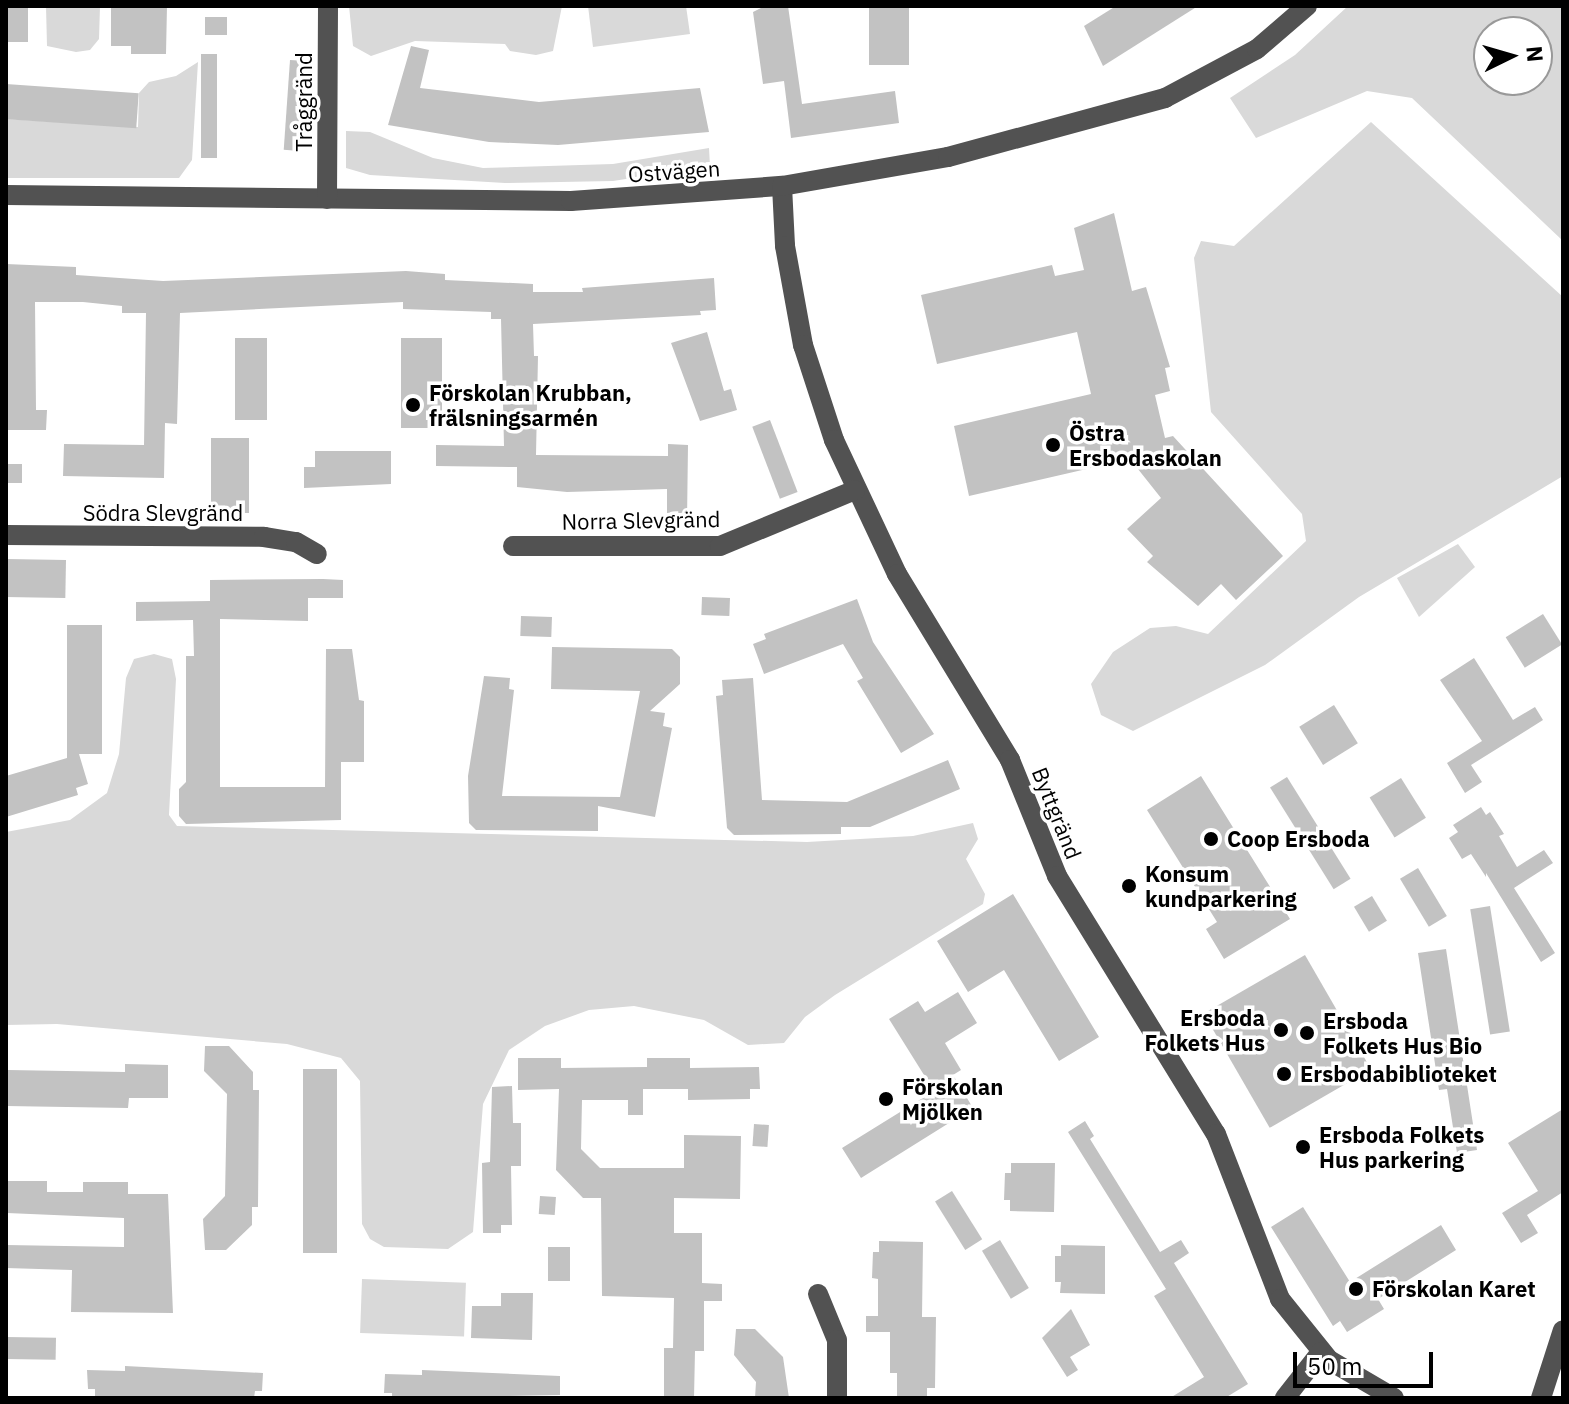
<!DOCTYPE html>
<meta charset="utf-8">
<style>
body{margin:0}
#map{position:relative;width:1569px;height:1404px;overflow:hidden;background:#fff;font-family:"IBM Plex Sans",sans-serif}
div>[style]{position:absolute}
.green>*{inset:0;background:#d9d9d9;transform-origin:0 0}
.building>*{inset:0;background:#c2c2c2;transform-origin:0 0}
.minor>*{height:20px;margin:-10px;padding:0 10px;transform-origin:10px;border-radius:10px;background:#525252}
.dots>*{width:22px;height:22px;translate:-50% -50%;box-sizing:border-box;border:4px solid #fff;border-radius:50%}
span{translate:-50% -50%;white-space:nowrap;text-align:center;line-height:1.15;-webkit-text-stroke:7px #fff;paint-order:stroke}
.street-label{font-size:22px;color:#000}
.poi-label{font-size:22px;color:#000;font-weight:700}
.left{translate:0 -50%;text-align:left}
.right{translate:-100% -50%;text-align:right}
.frame{position:absolute;inset:0;border:8px solid #000;pointer-events:none}
.north{position:absolute;left:1473px;top:16px;width:80px;height:80px;box-sizing:border-box;background:#fff;border:2px solid #999;border-radius:50%;rotate:85deg;font-size:22px;font-weight:700;line-height:32px;text-align:center;color:#000}
.north::after{content:'';display:block;margin:auto;width:28px;height:36px;background:#000;clip-path:polygon(50% 0,100% 100%,50% 72%,0 100%)}
.scale{position:absolute;left:1293px;top:1352px;width:140px;height:36px;box-sizing:border-box;border:4px solid #000;border-top:0;padding-left:10px;font-size:24px;line-height:28px;white-space:nowrap;color:#000;-webkit-text-stroke:6px #fff;paint-order:stroke}
</style>
<div id="map">
<div class="green">
<i style="clip-path:polygon(46px 6px,100px 6px,99px 39px,90px 50px,76px 52px,47px 46px)"></i>
<i style="clip-path:polygon(349px 6px,562px 6px,553px 51px,536px 55px,510px 51px,505px 44px,415px 41px,371px 56px,353px 46px)"></i>
<i style="clip-path:polygon(588px 6px,686px 6px,690px 34px,593px 47px)"></i>
<i style="clip-path:polygon(evenodd,1348px 6px,1563px 6px,1563px 241px,1412px 98px,1367px 91px,1256px 138px,1230px 98px,1295px 55px,1348px 6px,1489px 32px,1537px 32px,1537px 80px,1489px 80px,1489px 32px)"></i>
<i style="clip-path:polygon(198px 62px,192px 160px,179px 178px,6px 178px,6px 119px,138px 127px,139px 93px,149px 82px,176px 76px)"></i>
<i style="clip-path:polygon(1371px 122px,1563px 297px,1563px 476px,1359px 597px,1265px 665px,1133px 731px,1101px 715px,1091px 684px,1113px 652px,1150px 628px,1176px 626px,1208px 634px,1306px 541px,1302px 514px,1211px 412px,1194px 258px,1201px 241px,1234px 246px)"></i>
<i style="clip-path:polygon(346px 131px,370px 132px,433px 158px,483px 168px,613px 164px,709px 148px,710px 166px,613px 181px,505px 183px,370px 175px,346px 168px)"></i>
<i style="clip-path:polygon(1458px 544px,1475px 567px,1419px 617px,1397px 578px)"></i>
<i style="clip-path:polygon(154px 654px,172px 659px,176px 679px,169px 815px,177px 826px,807px 842px,913px 836px,973px 823px,978px 839px,966px 859px,985px 894px,983px 904px,835px 995px,805px 1017px,784px 1043px,748px 1045px,704px 1020px,634px 1006px,589px 1010px,545px 1026px,509px 1050px,483px 1104px,473px 1232px,448px 1249px,384px 1247px,370px 1239px,362px 1224px,360px 1081px,341px 1058px,287px 1044px,57px 1024px,6px 1025px,6px 832px,70px 820px,107px 793px,119px 754px,126px 678px,134px 659px)"></i>
<i style="left:362px;top:1279px;width:104px;height:54px;rotate:2deg"></i>
</div>
<div class="building">
<i style="left:6px;top:6px;width:22px;height:36px"></i>
<i style="clip-path:polygon(111px 6px,167px 6px,166px 54px,131px 54px,131px 46px,111px 46px)"></i>
<i style="clip-path:polygon(765px 6px,788px 6px,802px 104px,895px 91px,899px 123px,791px 138px,784px 81px,763px 84px,753px 12px)"></i>
<i style="left:869px;top:6px;width:40px;height:59px"></i>
<i style="clip-path:polygon(1116px 6px,1198px 6px,1103px 66px,1084px 26px)"></i>
<i style="left:227px;top:17px;width:18px;height:22px;rotate:90deg"></i>
<i style="clip-path:polygon(411px 46px,429px 50px,420px 88px,539px 102px,700px 88px,709px 132px,558px 145px,489px 142px,388px 125px)"></i>
<i style="left:201px;top:54px;width:16px;height:104px"></i>
<i style="left:290px;top:60px;width:16px;height:90px;rotate:4deg"></i>
<i style="left:6px;top:84px;width:133px;height:35px;rotate:4deg"></i>
<i style="clip-path:polygon(1114px 213px,1132px 291px,1146px 287px,1170px 367px,1165px 368px,1170px 391px,1155px 395px,1165px 438px,1173px 436px,1283px 556px,1236px 600px,1221px 584px,1198px 606px,1147px 562px,1153px 556px,1127px 529px,1161px 498px,1130px 459px,969px 496px,954px 426px,1091px 394px,1077px 332px,937px 364px,921px 295px,1052px 265px,1055px 276px,1084px 270px,1074px 228px)"></i>
<i style="clip-path:polygon(6px 264px,76px 267px,76px 275px,163px 281px,406px 271px,445px 274px,445px 280px,533px 284px,533px 292px,583px 292px,582px 288px,714px 278px,716px 310px,700px 311px,701px 315px,533px 324px,534px 356px,538px 356px,536px 455px,668px 456px,668px 444px,688px 445px,687px 522px,667px 521px,667px 489px,567px 492px,517px 487px,517px 467px,436px 466px,436px 445px,504px 446px,501px 319px,491px 319px,491px 312px,403px 309px,403px 302px,180px 313px,177px 424px,165px 423px,164px 478px,63px 476px,64px 444px,144px 445px,146px 313px,122px 313px,122px 306px,83px 302px,35px 302px,36px 410px,47px 410px,46px 430px,6px 430px)"></i>
<i style="clip-path:polygon(707px 332px,724px 391px,731px 389px,737px 410px,700px 421px,671px 343px)"></i>
<i style="left:235px;top:338px;width:32px;height:82px"></i>
<i style="left:401px;top:338px;width:41px;height:90px"></i>
<i style="left:770px;top:420px;width:77px;height:19px;rotate:69deg"></i>
<i style="left:211px;top:438px;width:38px;height:75px"></i>
<i style="clip-path:polygon(315px 451px,391px 451px,391px 484px,304px 488px,304px 467px,315px 467px)"></i>
<i style="left:6px;top:464px;width:16px;height:19px"></i>
<i style="left:6px;top:559px;width:60px;height:38px;rotate:1deg"></i>
<i style="clip-path:polygon(323px 579px,343px 580px,343px 598px,308px 598px,308px 621px,220px 619px,220px 787px,325px 787px,326px 649px,352px 649px,359px 700px,364px 701px,364px 762px,341px 762px,341px 820px,186px 824px,179px 816px,179px 789px,186px 782px,186px 656px,194px 656px,193px 620px,136px 621px,136px 602px,210px 601px,210px 580px)"></i>
<i style="left:702px;top:597px;width:28px;height:18px;rotate:2deg"></i>
<i style="clip-path:polygon(857px 599px,873px 642px,934px 734px,901px 753px,857px 681px,863px 678px,843px 644px,764px 674px,753px 644px,766px 639px,764px 634px)"></i>
<i style="left:1543px;top:614px;width:36px;height:44px;rotate:58deg"></i>
<i style="left:521px;top:616px;width:31px;height:20px;rotate:2deg"></i>
<i style="clip-path:polygon(67px 625px,102px 625px,102px 754px,79px 754px,88px 784px,76px 788px,78px 795px,6px 817px,6px 776px,67px 758px)"></i>
<i style="clip-path:polygon(552px 647px,672px 649px,680px 657px,680px 684px,650px 711px,665px 713px,663px 726px,672px 728px,655px 817px,598px 806px,598px 831px,476px 830px,469px 823px,468px 776px,484px 676px,510px 678px,509px 689px,514px 690px,502px 796px,620px 797px,640px 691px,551px 689px)"></i>
<i style="clip-path:polygon(1474px 658px,1513px 720px,1535px 707px,1543px 720px,1471px 765px,1482px 782px,1465px 793px,1447px 763px,1482px 741px,1440px 680px)"></i>
<i style="clip-path:polygon(753px 678px,762px 800px,847px 802px,948px 760px,960px 789px,870px 827px,841px 827px,841px 834px,734px 835px,727px 828px,716px 696px,723px 695px,722px 680px)"></i>
<i style="left:1334px;top:705px;width:45px;height:41px;rotate:58deg"></i>
<i style="clip-path:polygon(1201px 776px,1290px 919px,1224px 959px,1206px 929px,1217px 922px,1147px 810px)"></i>
<i style="left:1287px;top:777px;width:120px;height:20px;rotate:58deg"></i>
<i style="left:1401px;top:778px;width:47px;height:37px;rotate:58deg"></i>
<i style="clip-path:polygon(1481px 807px,1486px 815px,1490px 812px,1504px 834px,1499px 836px,1517px 867px,1544px 850px,1553px 863px,1514px 888px,1555px 953px,1541px 962px,1486px 873px,1486px 877px,1471px 854px,1462px 859px,1449px 838px,1458px 832px,1453px 825px)"></i>
<i style="left:1418px;top:868px;width:56px;height:21px;rotate:59deg"></i>
<i style="clip-path:polygon(1013px 894px,1099px 1037px,1059px 1061px,1004px 970px,968px 992px,937px 941px)"></i>
<i style="left:1372px;top:896px;width:29px;height:21px;rotate:59deg"></i>
<i style="left:1490px;top:906px;width:127px;height:20px;rotate:81deg"></i>
<i style="clip-path:polygon(1446px 949px,1477px 1150px,1457px 1153px,1447px 1089px,1439px 1090px,1418px 953px)"></i>
<i style="left:1305px;top:955px;width:132px;height:117px;rotate:60deg"></i>
<i style="clip-path:polygon(958px 992px,977px 1023px,945px 1043px,961px 1070px,953px 1075px,973px 1108px,861px 1178px,842px 1148px,934px 1091px,889px 1019px,918px 1001px,925px 1012px)"></i>
<i style="clip-path:polygon(205px 1046px,229px 1046px,253px 1072px,253px 1090px,259px 1090px,258px 1207px,252px 1207px,252px 1225px,226px 1250px,205px 1250px,203px 1219px,225px 1196px,227px 1094px,204px 1071px)"></i>
<i style="clip-path:polygon(518px 1058px,561px 1058px,561px 1068px,647px 1067px,647px 1058px,690px 1058px,690px 1068px,759px 1067px,760px 1089px,750px 1089px,750px 1099px,688px 1100px,688px 1089px,643px 1089px,643px 1115px,628px 1115px,628px 1100px,582px 1100px,581px 1149px,600px 1168px,684px 1168px,684px 1135px,741px 1136px,740px 1199px,674px 1198px,674px 1233px,702px 1233px,702px 1283px,722px 1284px,722px 1301px,704px 1301px,704px 1351px,695px 1351px,694px 1398px,664px 1398px,664px 1348px,673px 1348px,674px 1298px,602px 1296px,601px 1198px,583px 1198px,556px 1170px,559px 1089px,518px 1090px)"></i>
<i style="clip-path:polygon(125px 1064px,168px 1065px,168px 1098px,129px 1098px,128px 1108px,6px 1106px,8px 1070px,125px 1072px)"></i>
<i style="left:303px;top:1069px;width:34px;height:184px"></i>
<i style="clip-path:polygon(512px 1086px,513px 1123px,521px 1123px,521px 1166px,511px 1166px,512px 1225px,501px 1225px,501px 1233px,483px 1233px,482px 1163px,490px 1162px,492px 1087px)"></i>
<i style="clip-path:polygon(1563px 1109px,1563px 1192px,1527px 1215px,1538px 1233px,1521px 1243px,1502px 1213px,1538px 1191px,1508px 1143px)"></i>
<i style="clip-path:polygon(1085px 1121px,1094px 1136px,1090px 1139px,1160px 1252px,1181px 1240px,1189px 1253px,1174px 1263px,1248px 1384px,1225px 1398px,1170px 1398px,1204px 1377px,1154px 1296px,1166px 1289px,1068px 1132px)"></i>
<i style="left:754px;top:1124px;width:15px;height:22px;rotate:4deg"></i>
<i style="clip-path:polygon(1011px 1163px,1055px 1163px,1054px 1212px,1010px 1211px,1010px 1200px,1004px 1200px,1005px 1173px,1011px 1173px)"></i>
<i style="clip-path:polygon(6px 1181px,47px 1181px,47px 1192px,83px 1192px,83px 1182px,128px 1182px,128px 1194px,168px 1194px,173px 1313px,71px 1312px,72px 1270px,6px 1268px,6px 1245px,124px 1247px,124px 1218px,7px 1213px)"></i>
<i style="left:952px;top:1191px;width:57px;height:20px;rotate:58deg"></i>
<i style="left:540px;top:1196px;width:16px;height:18px;rotate:4deg"></i>
<i style="clip-path:polygon(1303px 1207px,1350px 1282px,1441px 1225px,1456px 1250px,1378px 1299px,1384px 1309px,1347px 1332px,1340px 1321px,1333px 1326px,1271px 1227px)"></i>
<i style="left:1000px;top:1240px;width:56px;height:21px;rotate:59deg"></i>
<i style="clip-path:polygon(879px 1241px,923px 1242px,922px 1317px,936px 1317px,935px 1388px,927px 1388px,927px 1398px,897px 1398px,897px 1373px,890px 1373px,890px 1332px,866px 1332px,866px 1316px,878px 1316px,878px 1279px,872px 1278px,873px 1252px,879px 1252px)"></i>
<i style="clip-path:polygon(1061px 1245px,1105px 1246px,1105px 1294px,1060px 1293px,1061px 1282px,1055px 1282px,1055px 1256px,1061px 1256px)"></i>
<i style="left:548px;top:1247px;width:22px;height:34px"></i>
<i style="clip-path:polygon(501px 1293px,533px 1293px,532px 1340px,471px 1338px,472px 1306px,501px 1306px)"></i>
<i style="clip-path:polygon(1071px 1309px,1090px 1345px,1070px 1357px,1078px 1370px,1067px 1377px,1042px 1338px)"></i>
<i style="clip-path:polygon(736px 1329px,755px 1329px,783px 1357px,789px 1398px,755px 1398px,756px 1382px,734px 1355px)"></i>
<i style="left:6px;top:1337px;width:50px;height:22px;rotate:1deg"></i>
<i style="clip-path:polygon(125px 1366px,263px 1373px,262px 1391px,255px 1391px,254px 1398px,95px 1398px,95px 1389px,88px 1389px,87px 1370px,125px 1371px)"></i>
<i style="clip-path:polygon(422px 1370px,560px 1376px,560px 1395px,392px 1398px,392px 1393px,384px 1393px,385px 1374px,422px 1375px)"></i>
</div>
<div class="minor">
<i style="left:782px;top:186px;width:60px;rotate:87.1deg"></i>
<i style="left:785px;top:246px;width:101px;rotate:79.7deg"></i>
<i style="left:803px;top:345px;width:100px;rotate:71.9deg"></i>
<i style="left:834px;top:440px;width:148px;rotate:64.8deg"></i>
<i style="left:897px;top:574px;width:218px;rotate:58.7deg"></i>
<i style="left:1010px;top:760px;width:125px;rotate:67.9deg"></i>
<i style="left:1057px;top:876px;width:303px;rotate:58.4deg"></i>
<i style="left:1216px;top:1134px;width:177px;rotate:68.8deg"></i>
<i style="left:1280px;top:1299px;width:78px;rotate:51.2deg"></i>
<i style="left:1329px;top:1360px;width:75px;rotate:30.3deg"></i>
<i style="left:6px;top:195px;width:565px;rotate:0.61deg"></i>
<i style="left:571px;top:201px;width:212px;rotate:-4.1deg"></i>
<i style="left:782px;top:186px;width:169px;rotate:-9.9deg"></i>
<i style="left:948px;top:157px;width:225px;rotate:-15.2deg"></i>
<i style="left:1165px;top:98px;width:104px;rotate:-28deg"></i>
<i style="left:1257px;top:49px;width:66px;rotate:-40.7deg"></i>
<i style="left:327px;top:199px;width:193px;rotate:-89.7deg"></i>
<i style="left:6px;top:535px;width:258px;rotate:0.4deg"></i>
<i style="left:264px;top:537px;width:32px;rotate:9deg"></i>
<i style="left:296px;top:542px;width:24px;rotate:30deg"></i>
<i style="left:513px;top:546px;width:207px"></i>
<i style="left:720px;top:546px;width:146px;rotate:-22.5deg"></i>
<i style="left:818px;top:1294px;width:50px;rotate:67.6deg"></i>
<i style="left:837px;top:1340px;width:58px;rotate:90deg"></i>
<i style="left:1285px;top:1398px;width:58px;rotate:-52deg"></i>
<i style="left:1541px;top:1398px;width:71px;rotate:-72.1deg"></i>
</div>
<div class="dots">
<i style="left:413px;top:405px;background:#000"></i>
<i style="left:1053px;top:445px;background:#000"></i>
<i style="left:1211px;top:839px;background:#000"></i>
<i style="left:1129px;top:886px;background:#000"></i>
<i style="left:1281px;top:1030px;background:#000"></i>
<i style="left:1307px;top:1033px;background:#000"></i>
<i style="left:1284px;top:1074px;background:#000"></i>
<i style="left:886px;top:1099px;background:#000"></i>
<i style="left:1303px;top:1147px;background:#000"></i>
<i style="left:1356px;top:1289px;background:#000"></i>
</div>
<div class="street-label">
<span style="left:304px;top:102px;rotate:-90deg">Tråggränd</span>
<span style="left:674px;top:171px;rotate:-4deg">Ostvägen</span>
<span style="left:163px;top:513px">Södra Slevgränd</span>
<span style="left:641px;top:520px;rotate:-1deg">Norra Slevgränd</span>
<span style="left:1057px;top:813px;rotate:68deg">Byttgränd</span>
</div>
<div class="poi-label">
<span class="left" style="left:429px;top:405px">Förskolan Krubban,<br>frälsningsarmén</span>
<span class="left" style="left:1069px;top:445px">Östra<br>Ersbodaskolan</span>
<span class="left" style="left:1227px;top:839px">Coop Ersboda</span>
<span class="left" style="left:1145px;top:886px">Konsum<br>kundparkering</span>
<span class="right" style="left:1265px;top:1030px">Ersboda<br>Folkets Hus</span>
<span class="left" style="left:1323px;top:1033px">Ersboda<br>Folkets Hus Bio</span>
<span class="left" style="left:1300px;top:1074px">Ersbodabiblioteket</span>
<span class="left" style="left:902px;top:1099px">Förskolan<br>Mjölken</span>
<span class="left" style="left:1319px;top:1147px">Ersboda Folkets<br>Hus parkering</span>
<span class="left" style="left:1372px;top:1289px">Förskolan Karet</span>
</div>
<div class="frame"></div>
<div class="north">N</div>
<div class="scale">50 m</div>
</div>
